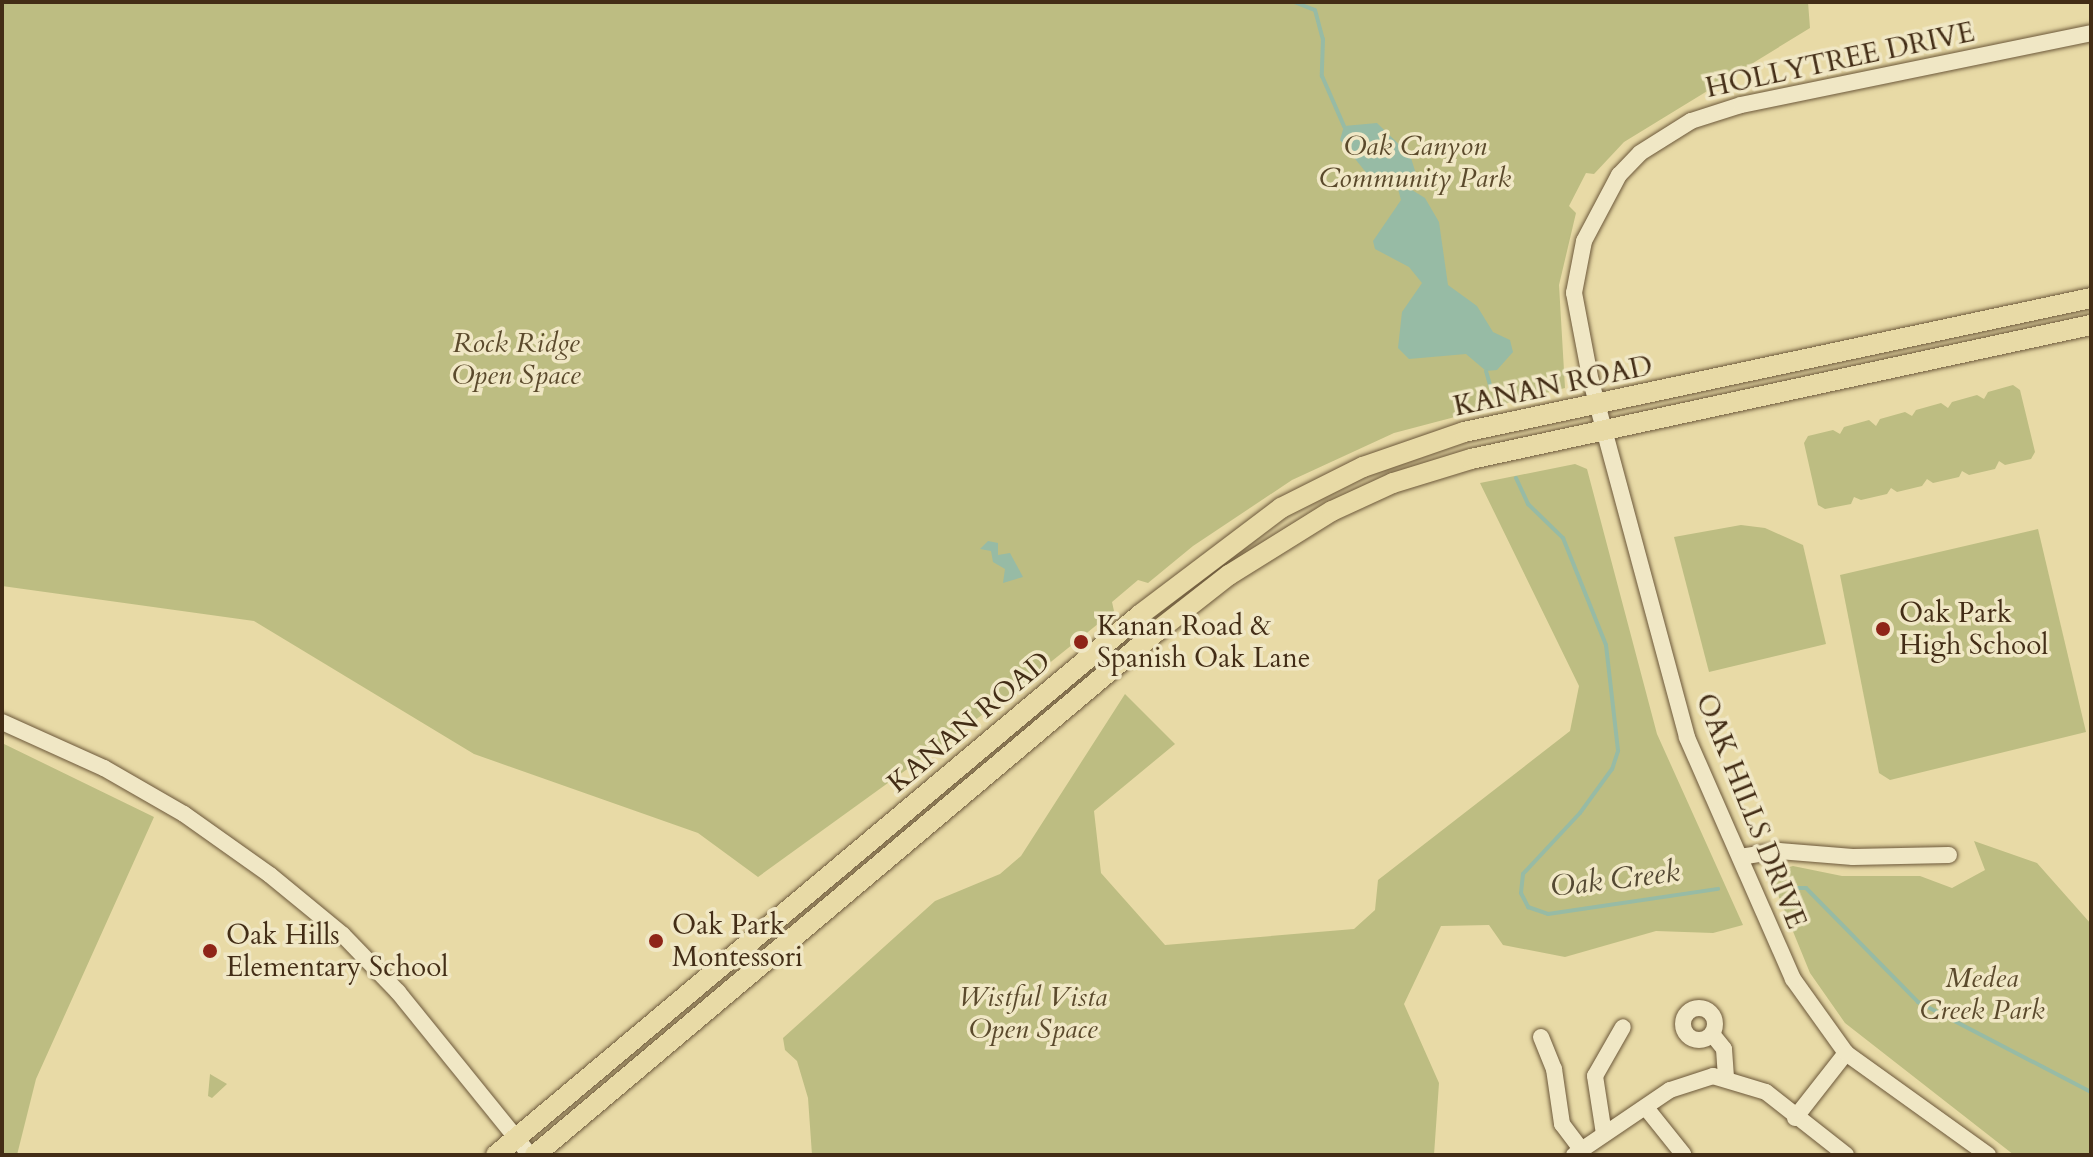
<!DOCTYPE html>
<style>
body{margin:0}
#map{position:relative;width:2093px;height:1157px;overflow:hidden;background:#e8daa6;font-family:Cardo,serif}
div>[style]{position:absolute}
.green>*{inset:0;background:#bdbd82}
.water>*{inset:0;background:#97bba5}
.stream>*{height:4px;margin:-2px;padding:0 2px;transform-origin:2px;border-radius:2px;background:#97bba5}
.roads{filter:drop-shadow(0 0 2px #6c583a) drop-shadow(0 0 2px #6c583a)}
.minor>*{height:16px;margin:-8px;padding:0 8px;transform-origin:8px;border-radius:8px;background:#f0e7c5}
.minor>.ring{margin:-8px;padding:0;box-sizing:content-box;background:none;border:16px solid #f0e7c5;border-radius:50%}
.major>*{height:20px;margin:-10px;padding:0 10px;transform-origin:10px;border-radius:10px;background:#e8daa6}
.dots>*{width:22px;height:22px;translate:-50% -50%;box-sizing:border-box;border:4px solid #f0e7c5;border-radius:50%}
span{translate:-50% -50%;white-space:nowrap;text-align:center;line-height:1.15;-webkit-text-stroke:7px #f0e7c5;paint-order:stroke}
.street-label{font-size:28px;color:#432d16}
.park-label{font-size:28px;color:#5b4a2c;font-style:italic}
.poi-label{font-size:28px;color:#432d16}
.left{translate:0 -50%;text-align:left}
.water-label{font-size:30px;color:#544933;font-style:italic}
.frame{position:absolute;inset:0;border:4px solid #432d16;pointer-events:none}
</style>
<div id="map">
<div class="green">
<i style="clip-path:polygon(2px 2px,1808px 2px,1810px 28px,1624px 142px,1594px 174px,1586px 173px,1569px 206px,1576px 213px,1559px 285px,1565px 388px,1394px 433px,1292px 480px,1193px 546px,1148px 583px,1138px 580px,1112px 602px,1114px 611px,1011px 694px,758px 877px,698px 833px,474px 754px,254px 621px,2px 586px)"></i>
<i style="clip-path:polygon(2013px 385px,2020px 390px,2035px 452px,2031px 459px,2005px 465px,1999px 461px,1995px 469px,1969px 475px,1962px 471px,1959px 477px,1933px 483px,1927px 479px,1922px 486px,1897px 492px,1891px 488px,1887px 494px,1861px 500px,1854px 497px,1851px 504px,1825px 509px,1818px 505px,1804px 443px,1808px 436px,1833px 430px,1840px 434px,1844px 427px,1869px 420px,1876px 426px,1880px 419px,1905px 412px,1912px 416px,1916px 410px,1941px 403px,1948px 408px,1952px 402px,1977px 395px,1984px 399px,1988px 392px)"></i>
<i style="clip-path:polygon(1575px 464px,1587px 469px,1657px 734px,1743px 925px,1713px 933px,1656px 931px,1565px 957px,1503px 945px,1489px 925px,1441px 926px,1404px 1004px,1439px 1083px,1434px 1155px,812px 1155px,808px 1098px,797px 1061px,785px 1050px,783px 1038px,935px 901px,1000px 874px,1021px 856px,1125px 694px,1175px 744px,1094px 811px,1101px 873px,1165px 945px,1354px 929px,1375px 910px,1378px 880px,1570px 731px,1579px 686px,1480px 483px)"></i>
<i style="clip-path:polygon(1741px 525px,1765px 528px,1803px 545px,1826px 644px,1709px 672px,1674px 537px)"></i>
<i style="clip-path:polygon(2038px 529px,2086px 732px,1890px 780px,1879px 773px,1840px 575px)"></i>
<i style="clip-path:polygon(2px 743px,154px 817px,36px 1079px,17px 1155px,2px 1155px)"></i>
<i style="clip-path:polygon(1974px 841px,2037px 863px,2091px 924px,2091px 1155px,2014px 1155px,1845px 1023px,1810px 973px,1772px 880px,1772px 872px,1793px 866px,1842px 876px,1920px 876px,1952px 888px,1985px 870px)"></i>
<i style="clip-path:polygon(210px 1074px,227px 1084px,212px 1098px,208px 1096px)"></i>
</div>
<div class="water">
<i style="clip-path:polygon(1377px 123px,1410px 155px,1417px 177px,1412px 190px,1425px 198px,1439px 222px,1448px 285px,1477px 306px,1493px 332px,1510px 340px,1513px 352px,1497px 370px,1486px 371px,1466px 354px,1409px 359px,1398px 348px,1402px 312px,1422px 283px,1409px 267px,1375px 249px,1373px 241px,1401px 200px,1398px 189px,1368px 175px,1340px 140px,1344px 126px)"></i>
<i style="clip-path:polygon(988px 541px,998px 543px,998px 555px,1010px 553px,1023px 577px,1003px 583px,1005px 569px,993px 562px,991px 551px,980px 549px)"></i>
</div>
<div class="stream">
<i style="left:1294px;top:2px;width:22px;rotate:21deg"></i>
<i style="left:1315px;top:10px;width:30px;rotate:75deg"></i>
<i style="left:1323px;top:39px;width:37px;rotate:92deg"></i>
<i style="left:1322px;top:76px;width:55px;rotate:66.3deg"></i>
<i style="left:1486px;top:371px;width:18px;rotate:74deg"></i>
<i style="left:1516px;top:478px;width:29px;rotate:65deg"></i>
<i style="left:1528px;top:504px;width:49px;rotate:44.2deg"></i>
<i style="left:1563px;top:538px;width:115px;rotate:68.1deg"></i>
<i style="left:1606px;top:645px;width:107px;rotate:83.5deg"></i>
<i style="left:1618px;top:751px;width:19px;rotate:108deg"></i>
<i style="left:1612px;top:769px;width:54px;rotate:126deg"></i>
<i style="left:1580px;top:813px;width:83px;rotate:133.1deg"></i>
<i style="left:1523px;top:874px;width:19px;rotate:96deg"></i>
<i style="left:1521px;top:893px;width:16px;rotate:63deg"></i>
<i style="left:1528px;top:907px;width:21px;rotate:19deg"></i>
<i style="left:1548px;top:914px;width:172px;rotate:-8.4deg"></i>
<i style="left:1780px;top:888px;width:26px"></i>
<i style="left:1806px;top:888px;width:160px;rotate:45.5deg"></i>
<i style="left:1918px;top:1002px;width:195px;rotate:27.5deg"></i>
</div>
<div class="roads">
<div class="minor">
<i style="left:2px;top:722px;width:112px;rotate:24.3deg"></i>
<i style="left:104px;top:768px;width:92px;rotate:29.9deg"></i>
<i style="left:184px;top:814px;width:105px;rotate:35.3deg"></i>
<i style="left:270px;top:875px;width:94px;rotate:39.4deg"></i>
<i style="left:343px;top:935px;width:79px;rotate:46deg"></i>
<i style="left:398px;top:992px;width:210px;rotate:51deg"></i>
<i style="left:1740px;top:857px;width:39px;rotate:-9deg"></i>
<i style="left:1779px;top:851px;width:74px;rotate:4.6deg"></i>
<i style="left:1853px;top:857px;width:96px;rotate:-1.2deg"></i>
<i class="ring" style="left:1683px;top:1008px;width:16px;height:16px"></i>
<i style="left:1712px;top:1034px;width:19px;rotate:51deg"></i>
<i style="left:1724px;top:1049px;width:28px;rotate:86deg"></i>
<i style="left:1541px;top:1037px;width:35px;rotate:68deg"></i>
<i style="left:1554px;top:1069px;width:56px;rotate:81.7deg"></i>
<i style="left:1562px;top:1124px;width:31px;rotate:53deg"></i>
<i style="left:1647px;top:1109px;width:58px;rotate:51.3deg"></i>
<i style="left:1795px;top:1118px;width:83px;rotate:-51.9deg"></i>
<i style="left:1604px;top:1134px;width:59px;rotate:-98.8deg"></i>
<i style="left:1595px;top:1076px;width:56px;rotate:-60.3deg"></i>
<i style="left:1574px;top:1155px;width:116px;rotate:-34.1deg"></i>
<i style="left:1670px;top:1090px;width:45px;rotate:-18deg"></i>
<i style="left:1713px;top:1076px;width:55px;rotate:16.8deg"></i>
<i style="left:1766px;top:1092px;width:102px;rotate:38.2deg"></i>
<i style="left:1988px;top:1155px;width:175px;rotate:-144.3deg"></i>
<i style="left:1846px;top:1053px;width:91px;rotate:-125.6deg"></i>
<i style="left:1793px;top:979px;width:264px;rotate:-113.7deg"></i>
<i style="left:1687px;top:737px;width:368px;rotate:-105.1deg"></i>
<i style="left:1591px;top:382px;width:91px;rotate:-100.8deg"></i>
<i style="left:1574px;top:293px;width:53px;rotate:-79.1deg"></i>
<i style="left:1584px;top:241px;width:75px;rotate:-62.1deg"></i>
<i style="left:1619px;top:175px;width:30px;rotate:-46deg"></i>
<i style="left:1640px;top:153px;width:60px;rotate:-32.1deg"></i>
<i style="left:1691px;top:121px;width:52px;rotate:-17.7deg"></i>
<i style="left:1741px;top:105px;width:357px;rotate:-11.6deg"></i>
</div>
<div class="major">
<i style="left:496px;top:1155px;width:842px;rotate:-39.99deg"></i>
<i style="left:1141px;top:614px;width:176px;rotate:-37.1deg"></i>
<i style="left:1281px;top:508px;width:92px;rotate:-26.6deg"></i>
<i style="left:1363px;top:467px;width:107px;rotate:-19.1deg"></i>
<i style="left:1464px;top:432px;width:641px;rotate:-12.06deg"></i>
<i style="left:535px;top:1155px;width:812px;rotate:-40.1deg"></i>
<i style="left:1156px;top:632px;width:93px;rotate:-38deg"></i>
<i style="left:1229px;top:575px;width:121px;rotate:-31.9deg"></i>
<i style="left:1332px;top:511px;width:67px;rotate:-24.7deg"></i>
<i style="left:1393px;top:483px;width:82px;rotate:-17.1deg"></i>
<i style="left:1471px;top:459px;width:634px;rotate:-12.2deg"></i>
</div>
</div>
<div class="dots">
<i style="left:1883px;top:629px;background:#8f2418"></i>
<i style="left:1081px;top:642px;background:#8f2418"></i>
<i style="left:656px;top:941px;background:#8f2418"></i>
<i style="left:210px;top:951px;background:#8f2418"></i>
</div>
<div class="street-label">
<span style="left:1840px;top:60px;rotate:-12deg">HOLLYTREE DRIVE</span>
<span style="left:1553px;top:386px;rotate:-12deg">KANAN ROAD</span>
<span style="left:969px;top:722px;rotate:-40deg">KANAN ROAD</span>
<span style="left:1751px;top:811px;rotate:68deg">OAK HILLS DRIVE</span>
</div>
<div class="park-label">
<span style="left:1415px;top:162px">Oak Canyon<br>Community Park</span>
<span style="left:516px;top:359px">Rock Ridge<br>Open Space</span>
<span style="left:1982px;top:994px">Medea<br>Creek Park</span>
<span style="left:1033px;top:1013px">Wistful Vista<br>Open Space</span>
</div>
<div class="poi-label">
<span class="left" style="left:1899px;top:629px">Oak Park<br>High School</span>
<span class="left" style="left:1097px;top:642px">Kanan Road &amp;<br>Spanish Oak Lane</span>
<span class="left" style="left:672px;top:941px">Oak Park<br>Montessori</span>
<span class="left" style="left:226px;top:951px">Oak Hills<br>Elementary School</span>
</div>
<div class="water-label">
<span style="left:1615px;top:880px;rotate:-7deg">Oak Creek</span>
</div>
<div class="frame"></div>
</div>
